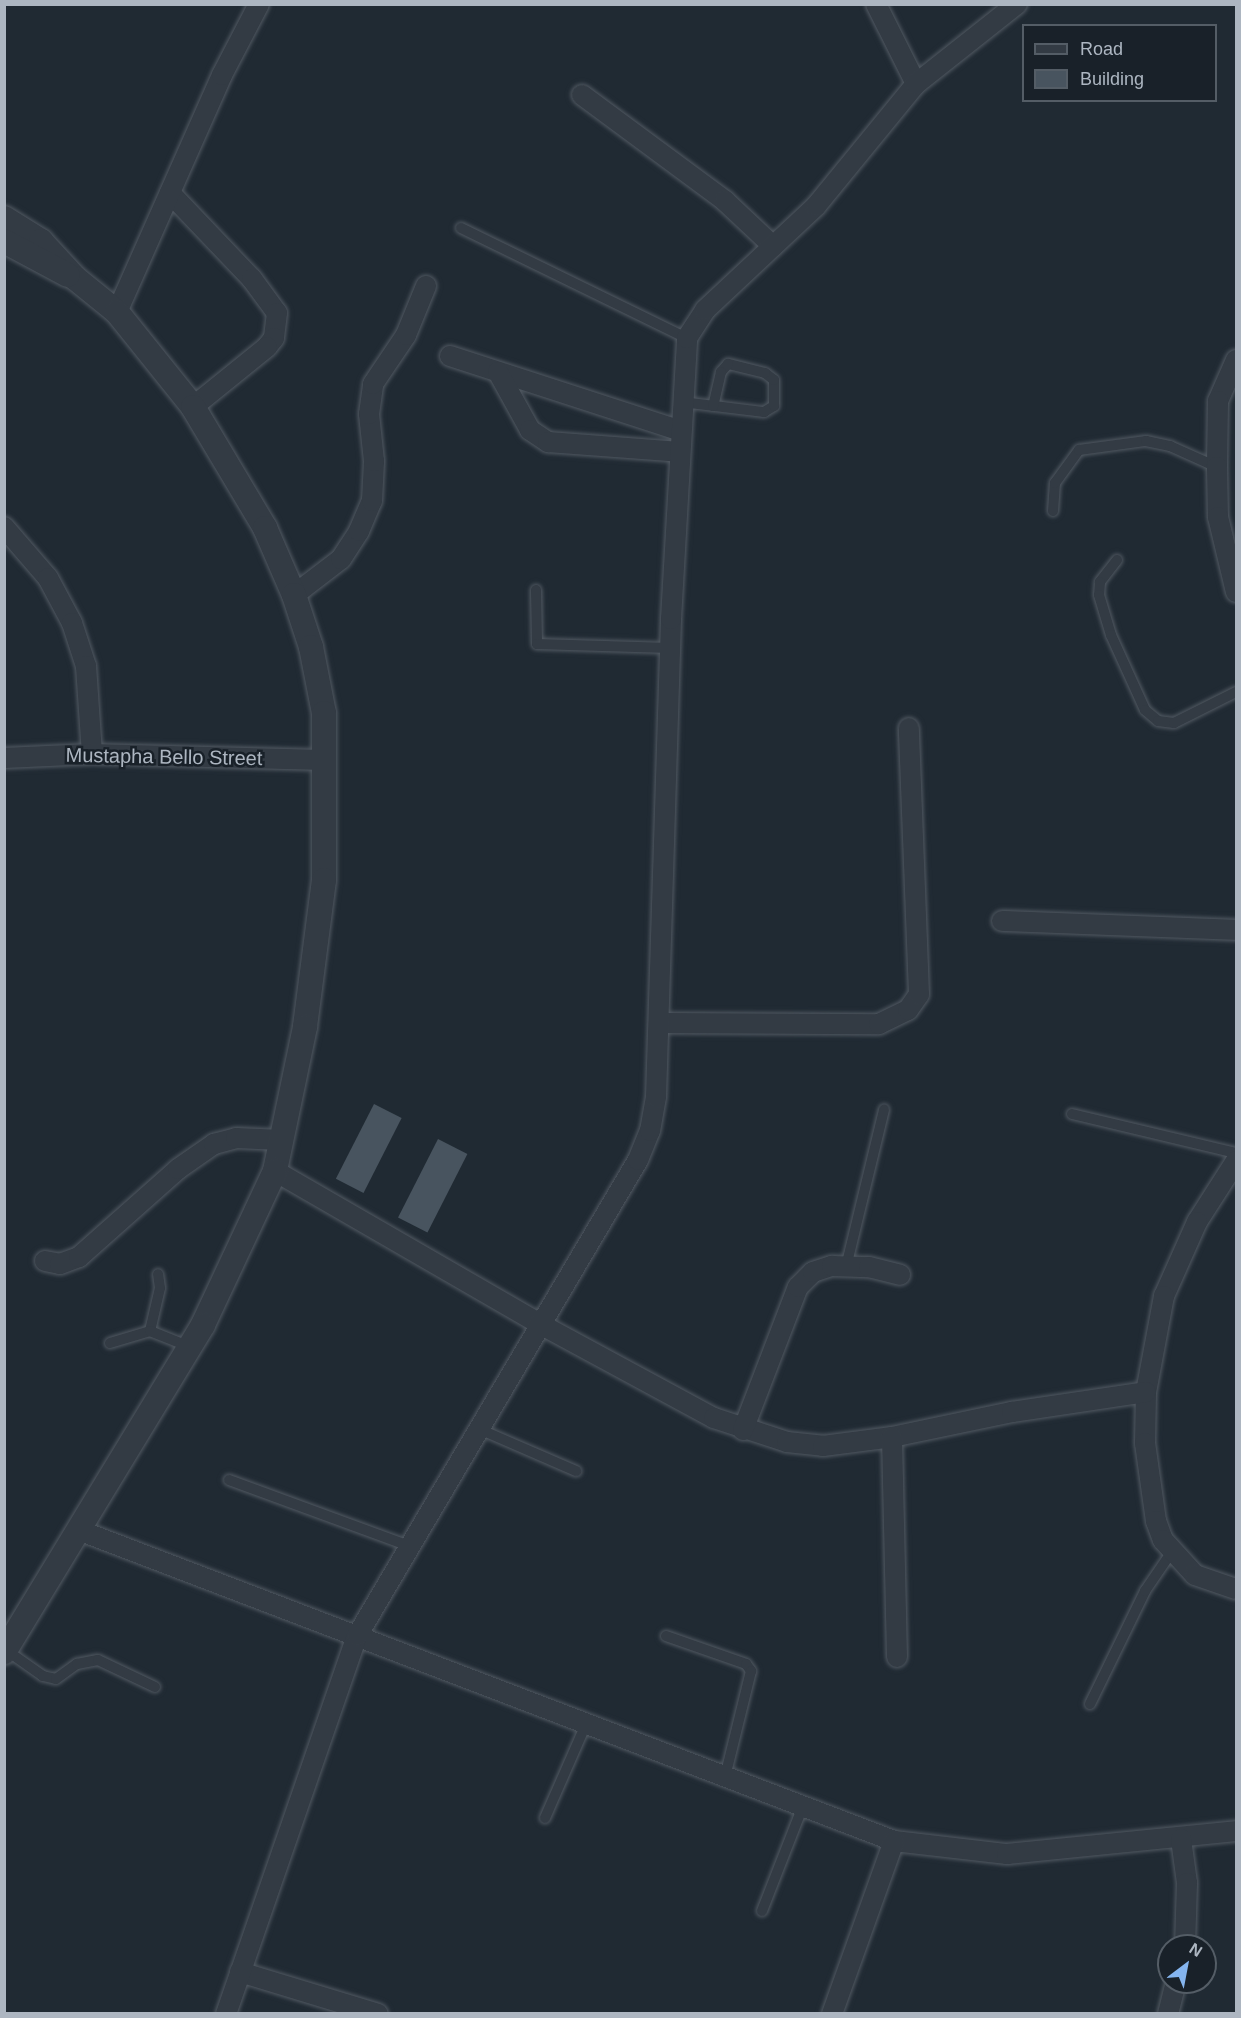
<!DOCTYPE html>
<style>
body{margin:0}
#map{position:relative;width:1241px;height:2018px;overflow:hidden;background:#202a33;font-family:Arial,sans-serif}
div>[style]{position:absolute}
.building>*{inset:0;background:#48545f;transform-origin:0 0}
.roads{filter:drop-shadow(0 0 2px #515962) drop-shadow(0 0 2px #515962)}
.service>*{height:10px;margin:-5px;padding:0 5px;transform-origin:5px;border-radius:5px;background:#333b44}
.minor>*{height:20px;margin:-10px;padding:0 10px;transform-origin:10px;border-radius:10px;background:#333b44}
.tertiary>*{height:24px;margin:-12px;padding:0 12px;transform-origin:12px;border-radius:12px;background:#333b44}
span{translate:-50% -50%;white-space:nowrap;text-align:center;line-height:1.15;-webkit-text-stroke:5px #192129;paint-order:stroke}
.street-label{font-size:20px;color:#adb6c1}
.frame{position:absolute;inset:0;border:6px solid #adb6c1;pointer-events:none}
.legend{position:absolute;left:1022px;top:24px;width:195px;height:78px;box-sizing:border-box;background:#192129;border:2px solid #545d66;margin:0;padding:8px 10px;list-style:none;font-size:18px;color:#adb6c1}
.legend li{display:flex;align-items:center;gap:12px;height:30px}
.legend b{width:30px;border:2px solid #545d66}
.north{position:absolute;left:1157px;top:1934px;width:60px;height:60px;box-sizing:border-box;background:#192129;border:2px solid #545d66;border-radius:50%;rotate:32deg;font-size:16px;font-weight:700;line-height:24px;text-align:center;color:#adb6c1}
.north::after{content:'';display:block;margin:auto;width:21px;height:27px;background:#85b5ef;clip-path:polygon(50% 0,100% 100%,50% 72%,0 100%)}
</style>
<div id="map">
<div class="building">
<i style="left:374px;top:1104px;width:31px;height:84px;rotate:27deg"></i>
<i style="left:438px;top:1139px;width:33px;height:88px;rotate:27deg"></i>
</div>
<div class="roads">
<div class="service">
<i style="left:461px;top:228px;width:251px;rotate:26deg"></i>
<i style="left:682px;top:402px;width:83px;rotate:7deg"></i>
<i style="left:764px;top:412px;width:12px;rotate:-31deg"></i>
<i style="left:774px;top:406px;width:26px;rotate:-90deg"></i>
<i style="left:774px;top:380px;width:11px;rotate:-142deg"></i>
<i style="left:765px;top:373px;width:38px;rotate:-166deg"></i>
<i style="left:728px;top:364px;width:11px;rotate:131deg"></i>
<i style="left:721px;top:372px;width:35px;rotate:103deg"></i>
<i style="left:1053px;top:511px;width:28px;rotate:-86deg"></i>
<i style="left:1055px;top:483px;width:41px;rotate:-54deg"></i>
<i style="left:1079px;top:450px;width:68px;rotate:-7.7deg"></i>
<i style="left:1146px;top:441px;width:25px;rotate:12deg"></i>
<i style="left:1170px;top:446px;width:51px;rotate:24.1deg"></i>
<i style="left:1117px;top:560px;width:28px;rotate:128deg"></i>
<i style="left:1100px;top:582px;width:13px;rotate:94deg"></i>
<i style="left:1099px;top:595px;width:42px;rotate:73.3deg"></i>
<i style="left:1111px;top:635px;width:82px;rotate:65.6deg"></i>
<i style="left:1145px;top:710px;width:17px;rotate:40deg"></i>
<i style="left:1158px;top:721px;width:16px;rotate:7deg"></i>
<i style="left:1174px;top:723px;width:69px;rotate:-26.6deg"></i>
<i style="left:536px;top:590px;width:54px;rotate:88.9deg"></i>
<i style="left:537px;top:644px;width:133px;rotate:1.7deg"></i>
<i style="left:1072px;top:1114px;width:169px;rotate:13.4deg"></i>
<i style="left:846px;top:1267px;width:162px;rotate:-76.4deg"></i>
<i style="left:150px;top:1331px;width:44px;rotate:-76.9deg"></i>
<i style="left:160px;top:1288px;width:14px;rotate:-98deg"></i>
<i style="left:110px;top:1343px;width:42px;rotate:-16.7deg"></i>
<i style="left:150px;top:1331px;width:43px;rotate:21.8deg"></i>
<i style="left:479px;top:1429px;width:106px;rotate:23.4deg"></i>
<i style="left:229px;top:1480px;width:192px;rotate:20.1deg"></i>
<i style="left:666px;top:1636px;width:85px;rotate:19.3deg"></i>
<i style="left:746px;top:1664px;width:9px;rotate:54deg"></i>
<i style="left:751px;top:1671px;width:109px;rotate:103.8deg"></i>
<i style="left:6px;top:1650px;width:45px;rotate:35.1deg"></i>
<i style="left:43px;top:1676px;width:13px;rotate:13deg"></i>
<i style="left:56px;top:1679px;width:26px;rotate:-36deg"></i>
<i style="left:77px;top:1664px;width:21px;rotate:-11deg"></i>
<i style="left:98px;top:1660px;width:63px;rotate:25.3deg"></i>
<i style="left:1090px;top:1704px;width:126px;rotate:-64deg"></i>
<i style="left:1145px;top:1591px;width:46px;rotate:-55.6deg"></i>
<i style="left:545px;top:1818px;width:103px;rotate:-66.4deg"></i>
<i style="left:762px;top:1911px;width:113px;rotate:-68.7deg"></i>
</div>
<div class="minor">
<i style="left:876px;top:4px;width:89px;rotate:63.4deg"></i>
<i style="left:582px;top:95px;width:178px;rotate:36.5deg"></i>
<i style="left:725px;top:201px;width:66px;rotate:43.2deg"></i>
<i style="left:170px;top:193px;width:119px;rotate:46.4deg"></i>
<i style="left:252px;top:279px;width:42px;rotate:53.7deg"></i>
<i style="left:277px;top:313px;width:25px;rotate:97deg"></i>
<i style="left:274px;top:338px;width:11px;rotate:128deg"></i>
<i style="left:267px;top:347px;width:95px;rotate:141deg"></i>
<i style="left:117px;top:312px;width:259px;rotate:-66.1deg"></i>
<i style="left:222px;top:75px;width:80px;rotate:-62.5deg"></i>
<i style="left:450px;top:356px;width:243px;rotate:18deg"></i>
<i style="left:1236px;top:360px;width:45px;rotate:113.7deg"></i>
<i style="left:1218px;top:401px;width:66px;rotate:90.9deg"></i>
<i style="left:1217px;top:467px;width:50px;rotate:88.9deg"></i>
<i style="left:1218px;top:517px;width:77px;rotate:76.5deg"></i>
<i style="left:498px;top:372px;width:66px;rotate:61.1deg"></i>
<i style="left:530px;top:430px;width:22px;rotate:34deg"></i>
<i style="left:548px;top:442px;width:132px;rotate:4.3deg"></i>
<i style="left:4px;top:527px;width:67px;rotate:49.2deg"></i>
<i style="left:48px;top:578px;width:51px;rotate:61.9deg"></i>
<i style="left:72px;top:623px;width:45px;rotate:72deg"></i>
<i style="left:86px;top:666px;width:88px;rotate:86.1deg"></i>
<i style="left:294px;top:595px;width:59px;rotate:-37.5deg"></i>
<i style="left:341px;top:559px;width:33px;rotate:-57deg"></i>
<i style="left:359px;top:531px;width:33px;rotate:-67deg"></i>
<i style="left:372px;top:501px;width:40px;rotate:-87.1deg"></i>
<i style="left:374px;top:461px;width:47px;rotate:-96.1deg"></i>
<i style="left:369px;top:414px;width:30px;rotate:-82deg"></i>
<i style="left:373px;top:384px;width:59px;rotate:-56deg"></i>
<i style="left:406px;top:335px;width:53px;rotate:-67.8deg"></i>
<i style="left:4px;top:758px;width:88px;rotate:-2.6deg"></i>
<i style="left:92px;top:754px;width:232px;rotate:1.5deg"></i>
<i style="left:1002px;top:921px;width:234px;rotate:2.2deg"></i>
<i style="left:659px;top:1023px;width:220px;rotate:0.3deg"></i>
<i style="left:879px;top:1024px;width:32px;rotate:-26deg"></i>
<i style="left:908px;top:1010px;width:19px;rotate:-55deg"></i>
<i style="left:919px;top:994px;width:266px;rotate:-92.2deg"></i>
<i style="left:1236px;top:1161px;width:72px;rotate:122.6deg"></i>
<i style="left:1197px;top:1222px;width:81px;rotate:114deg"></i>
<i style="left:1164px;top:1296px;width:98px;rotate:100.6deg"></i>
<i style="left:1146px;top:1392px;width:51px;rotate:91.1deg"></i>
<i style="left:1145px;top:1443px;width:79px;rotate:82deg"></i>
<i style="left:1156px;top:1521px;width:20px;rotate:70deg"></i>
<i style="left:1163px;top:1540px;width:47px;rotate:47.6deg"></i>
<i style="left:1195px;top:1575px;width:43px;rotate:18.9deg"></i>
<i style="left:275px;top:1171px;width:306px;rotate:30deg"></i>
<i style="left:540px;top:1324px;width:198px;rotate:28.4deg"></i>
<i style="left:714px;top:1418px;width:77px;rotate:18.2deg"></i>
<i style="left:787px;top:1442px;width:36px;rotate:6deg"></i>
<i style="left:823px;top:1446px;width:70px;rotate:-7.4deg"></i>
<i style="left:892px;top:1437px;width:123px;rotate:-11.8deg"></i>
<i style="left:1012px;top:1412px;width:135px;rotate:-8.5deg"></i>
<i style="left:45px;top:1261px;width:15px;rotate:11deg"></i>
<i style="left:60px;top:1264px;width:20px;rotate:-20deg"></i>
<i style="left:79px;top:1257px;width:132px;rotate:-41.6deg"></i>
<i style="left:178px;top:1169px;width:44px;rotate:-34.8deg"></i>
<i style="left:214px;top:1144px;width:23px;rotate:-15deg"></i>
<i style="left:236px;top:1138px;width:46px;rotate:2.5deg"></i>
<i style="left:743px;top:1430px;width:153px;rotate:-69deg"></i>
<i style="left:798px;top:1287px;width:21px;rotate:-45deg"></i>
<i style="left:813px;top:1272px;width:20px;rotate:-18deg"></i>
<i style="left:832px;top:1266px;width:37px;rotate:2deg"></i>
<i style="left:869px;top:1267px;width:32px;rotate:14deg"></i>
<i style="left:892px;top:1437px;width:220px;rotate:88.7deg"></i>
<i style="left:81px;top:1531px;width:870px;rotate:20.87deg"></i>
<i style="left:894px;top:1841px;width:114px;rotate:6.6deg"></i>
<i style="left:1007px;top:1854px;width:230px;rotate:-5.7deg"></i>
<i style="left:1181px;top:1839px;width:44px;rotate:82.2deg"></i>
<i style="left:1187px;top:1883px;width:63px;rotate:91.8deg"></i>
<i style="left:240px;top:1972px;width:144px;rotate:16.9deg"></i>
<i style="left:226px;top:2014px;width:400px;rotate:-70.9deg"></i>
<i style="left:357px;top:1636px;width:553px;rotate:-59.45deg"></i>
<i style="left:638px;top:1160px;width:31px;rotate:-68deg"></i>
<i style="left:650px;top:1131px;width:35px;rotate:-80deg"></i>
<i style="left:656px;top:1097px;width:478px;rotate:-88.2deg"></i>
<i style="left:671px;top:619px;width:281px;rotate:-86.7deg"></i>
<i style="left:687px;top:338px;width:33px;rotate:-57deg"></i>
<i style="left:705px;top:310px;width:152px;rotate:-43.1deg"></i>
<i style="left:816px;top:206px;width:158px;rotate:-50.7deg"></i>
<i style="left:916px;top:84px;width:129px;rotate:-38.4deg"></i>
<i style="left:832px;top:2014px;width:184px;rotate:-70.3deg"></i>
<i style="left:1168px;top:2014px;width:33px;rotate:-76deg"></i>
</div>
<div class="tertiary">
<i style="left:4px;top:218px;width:44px;rotate:31.9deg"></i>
<i style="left:41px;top:241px;width:50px;rotate:47.4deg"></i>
<i style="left:75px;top:278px;width:54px;rotate:39deg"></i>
<i style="left:117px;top:312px;width:122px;rotate:51.3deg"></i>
<i style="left:193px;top:407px;width:141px;rotate:59.2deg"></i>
<i style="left:265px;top:528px;width:73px;rotate:66.6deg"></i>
<i style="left:294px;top:595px;width:55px;rotate:71.9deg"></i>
<i style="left:311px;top:647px;width:67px;rotate:78.9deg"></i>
<i style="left:324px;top:713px;width:167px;rotate:90deg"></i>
<i style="left:324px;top:880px;width:148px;rotate:97.4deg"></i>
<i style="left:305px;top:1027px;width:147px;rotate:101.8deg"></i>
<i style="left:275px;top:1171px;width:170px;rotate:115.1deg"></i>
<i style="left:203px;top:1325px;width:383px;rotate:121.3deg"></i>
<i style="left:4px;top:241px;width:72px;rotate:28deg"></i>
</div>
</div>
<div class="street-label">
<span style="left:164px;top:757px;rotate:1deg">Mustapha Bello Street</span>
</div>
<div class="frame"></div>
<ul class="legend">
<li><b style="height:8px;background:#333b44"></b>Road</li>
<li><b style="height:16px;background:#48545f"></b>Building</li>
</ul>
<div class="north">N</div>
</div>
